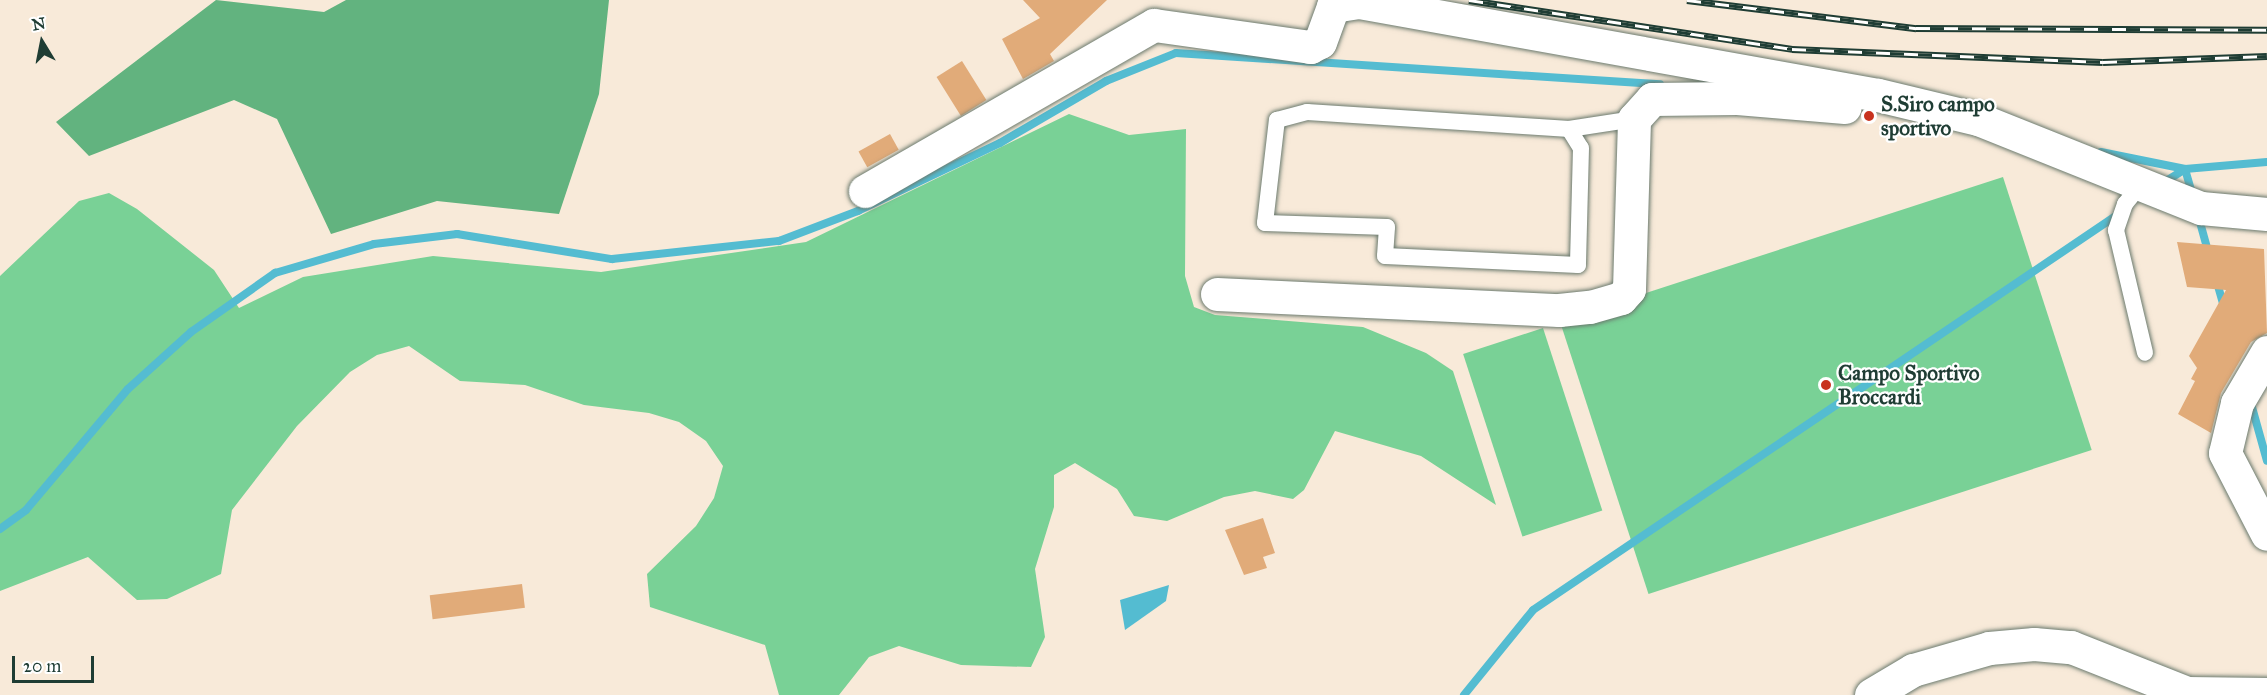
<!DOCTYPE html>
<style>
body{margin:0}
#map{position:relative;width:2267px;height:695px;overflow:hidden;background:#f8ead9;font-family:"IM FELL Great Primer",serif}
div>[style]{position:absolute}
.green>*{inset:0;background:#79d196;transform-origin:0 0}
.forest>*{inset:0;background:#62b37f}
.water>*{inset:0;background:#54bcd1}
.stream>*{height:8px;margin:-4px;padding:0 4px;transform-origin:4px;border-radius:4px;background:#54bcd1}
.building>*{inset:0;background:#e1ab79;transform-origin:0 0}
.roads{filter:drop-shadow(0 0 2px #6b7a6e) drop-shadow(0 0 2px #6b7a6e)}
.service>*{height:16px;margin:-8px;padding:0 8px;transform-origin:8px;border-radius:8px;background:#fff}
.minor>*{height:33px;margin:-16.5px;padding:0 16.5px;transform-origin:16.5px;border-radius:16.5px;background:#fff}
.rail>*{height:7px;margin-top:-3.5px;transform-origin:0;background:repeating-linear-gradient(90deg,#fff 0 14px,#1f3d34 0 28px);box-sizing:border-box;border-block:2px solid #1f3d34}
.dots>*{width:16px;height:16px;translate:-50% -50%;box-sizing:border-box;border:3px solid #fff;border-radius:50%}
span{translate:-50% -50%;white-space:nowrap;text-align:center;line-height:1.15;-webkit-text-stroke:4.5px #fff;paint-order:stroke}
.poi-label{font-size:21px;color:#1f3d34;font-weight:700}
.left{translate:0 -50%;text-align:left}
.north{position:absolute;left:12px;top:12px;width:60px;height:60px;-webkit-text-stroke:4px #fff;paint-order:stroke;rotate:350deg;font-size:16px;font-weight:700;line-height:24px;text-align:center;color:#1f3d34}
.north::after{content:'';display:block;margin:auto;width:21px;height:27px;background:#1f3d34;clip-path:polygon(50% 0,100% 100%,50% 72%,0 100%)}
.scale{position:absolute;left:12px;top:656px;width:82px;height:27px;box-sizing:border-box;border:3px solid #1f3d34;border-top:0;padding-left:8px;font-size:18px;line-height:21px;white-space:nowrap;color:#1f3d34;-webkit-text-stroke:4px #fff;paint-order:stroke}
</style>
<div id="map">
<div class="green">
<i style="clip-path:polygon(1069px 114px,1129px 135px,1186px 129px,1185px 276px,1194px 307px,1215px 315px,1363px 327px,1426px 353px,1453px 371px,1496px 505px,1421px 456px,1335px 431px,1304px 490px,1293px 499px,1255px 491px,1224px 497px,1167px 521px,1134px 516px,1117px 489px,1075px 463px,1054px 475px,1054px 507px,1035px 569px,1045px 637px,1031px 667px,961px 665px,899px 646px,869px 657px,839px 695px,779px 695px,765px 645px,650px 607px,647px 574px,696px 526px,714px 498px,723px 466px,706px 441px,679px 422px,649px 413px,584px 405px,525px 385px,460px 381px,409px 346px,377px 355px,350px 372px,297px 426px,232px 510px,221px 574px,167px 599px,137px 600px,88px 557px,0 591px,0 276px,79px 201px,109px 193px,137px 209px,214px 270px,239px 308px,303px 277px,433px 256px,601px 272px,806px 242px)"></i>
<i style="left:2003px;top:177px;width:287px;height:466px;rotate:72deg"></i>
<i style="left:1543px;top:328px;width:192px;height:84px;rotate:72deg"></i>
</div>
<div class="forest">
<i style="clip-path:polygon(216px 0,324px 12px,346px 0,609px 0,599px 94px,559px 214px,437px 201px,331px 234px,277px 119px,234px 100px,89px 156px,56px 122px)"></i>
</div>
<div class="water">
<i style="clip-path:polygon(1169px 585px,1166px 601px,1125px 630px,1120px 600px)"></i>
</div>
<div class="stream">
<i style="left:2101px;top:152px;width:86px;rotate:11.4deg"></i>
<i style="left:2185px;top:169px;width:82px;rotate:-4.9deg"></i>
<i style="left:2185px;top:169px;width:29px;rotate:74deg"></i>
<i style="left:2163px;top:183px;width:26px;rotate:-32deg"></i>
<i style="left:2198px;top:215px;width:41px;rotate:74.6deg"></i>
<i style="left:2216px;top:279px;width:29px;rotate:74deg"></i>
<i style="left:2250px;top:400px;width:63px;rotate:74.4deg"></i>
<i style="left:0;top:529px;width:32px;rotate:-36deg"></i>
<i style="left:26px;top:510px;width:158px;rotate:-49.9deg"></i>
<i style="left:128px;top:389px;width:85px;rotate:-42.1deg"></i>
<i style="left:191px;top:332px;width:103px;rotate:-35.1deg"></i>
<i style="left:275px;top:273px;width:103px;rotate:-16.3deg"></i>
<i style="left:374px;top:244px;width:84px;rotate:-6.9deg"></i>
<i style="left:457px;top:234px;width:157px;rotate:9.2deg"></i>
<i style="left:612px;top:259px;width:168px;rotate:-6.2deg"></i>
<i style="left:779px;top:241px;width:85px;rotate:-20.8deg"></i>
<i style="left:858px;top:211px;width:157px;rotate:-25.6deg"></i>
<i style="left:1000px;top:143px;width:123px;rotate:-30.3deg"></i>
<i style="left:1106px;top:81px;width:75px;rotate:-21.8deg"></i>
<i style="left:1176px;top:53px;width:485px;rotate:3.7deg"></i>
<i style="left:1464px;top:695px;width:109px;rotate:-50.9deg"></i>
<i style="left:1533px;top:610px;width:709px;rotate:-34.07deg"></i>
</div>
<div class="building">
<i style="clip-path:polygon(1023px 0,1107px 0,1050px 54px,1054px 61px,1023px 79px,1002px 39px,1040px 18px)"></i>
<i style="left:962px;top:61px;width:46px;height:30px;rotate:58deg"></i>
<i style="left:890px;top:134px;width:18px;height:36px;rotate:61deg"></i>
<i style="clip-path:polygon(2177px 242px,2264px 249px,2267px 333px,2251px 342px,2221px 393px,2211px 433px,2178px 414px,2195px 381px,2191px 379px,2197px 368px,2189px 356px,2226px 290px,2187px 287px)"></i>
<i style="clip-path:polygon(1263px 518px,1275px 553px,1263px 557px,1267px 568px,1244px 575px,1225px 530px)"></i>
<i style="left:522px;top:584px;width:24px;height:93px;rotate:83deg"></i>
</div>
<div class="roads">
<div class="service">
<i style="left:1569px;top:129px;width:22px;rotate:58deg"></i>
<i style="left:1581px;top:148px;width:117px;rotate:91.5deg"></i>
<i style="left:1578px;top:265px;width:193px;rotate:-177.3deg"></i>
<i style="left:1385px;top:256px;width:29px;rotate:-86deg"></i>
<i style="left:1387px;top:227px;width:122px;rotate:-178.1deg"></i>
<i style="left:1265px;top:223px;width:104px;rotate:-83.4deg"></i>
<i style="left:1277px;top:120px;width:31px;rotate:-15deg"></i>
<i style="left:1307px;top:112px;width:263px;rotate:3.7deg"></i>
<i style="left:1569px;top:129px;width:66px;rotate:-8.7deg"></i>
<i style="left:2142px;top:183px;width:27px;rotate:129deg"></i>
<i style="left:2125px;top:204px;width:28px;rotate:109deg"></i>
<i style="left:2116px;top:230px;width:126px;rotate:76.7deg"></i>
</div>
<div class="minor">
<i style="left:865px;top:191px;width:333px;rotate:-29.9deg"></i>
<i style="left:1154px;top:25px;width:158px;rotate:8deg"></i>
<i style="left:1310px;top:47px;width:11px;rotate:-27deg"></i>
<i style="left:1320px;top:42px;width:38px;rotate:-70deg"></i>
<i style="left:1333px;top:6px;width:26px;rotate:-9deg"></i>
<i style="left:1359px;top:2px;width:527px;rotate:10.16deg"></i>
<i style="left:1878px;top:95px;width:103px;rotate:13.5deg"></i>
<i style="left:1978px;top:119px;width:240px;rotate:21.8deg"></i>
<i style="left:2201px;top:208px;width:66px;rotate:5.2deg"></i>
<i style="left:1217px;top:294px;width:342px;rotate:2.7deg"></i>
<i style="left:1559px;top:310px;width:31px;rotate:-6deg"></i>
<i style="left:1590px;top:307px;width:32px;rotate:-16deg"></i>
<i style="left:1621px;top:298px;width:12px;rotate:-48deg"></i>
<i style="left:1629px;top:289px;width:170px;rotate:-88.3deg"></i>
<i style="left:1634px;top:119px;width:27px;rotate:-48deg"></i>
<i style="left:1652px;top:99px;width:85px;rotate:-0.7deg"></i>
<i style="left:1737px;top:98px;width:108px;rotate:4.8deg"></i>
<i style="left:2267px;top:352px;width:59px;rotate:120.5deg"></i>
<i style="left:2237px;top:403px;width:51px;rotate:103.5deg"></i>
<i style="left:2225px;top:453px;width:91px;rotate:62.6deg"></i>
<i style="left:1871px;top:695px;width:49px;rotate:-30.8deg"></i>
<i style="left:1913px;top:670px;width:79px;rotate:-16.1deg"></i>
<i style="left:1989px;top:648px;width:45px;rotate:-5.1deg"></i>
<i style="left:2034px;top:644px;width:37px;rotate:5deg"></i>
<i style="left:2071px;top:647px;width:125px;rotate:21.6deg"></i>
<i style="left:2187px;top:693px;width:80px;rotate:0.7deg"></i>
</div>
</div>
<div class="rail">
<i style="left:1469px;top:0;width:327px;rotate:8.6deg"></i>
<i style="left:1792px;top:49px;width:311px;rotate:2.4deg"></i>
<i style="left:2103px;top:62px;width:164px;rotate:-2.1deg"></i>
<i style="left:1687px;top:0;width:231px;rotate:7deg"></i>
<i style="left:1916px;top:28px;width:351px;rotate:0.3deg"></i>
</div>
<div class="dots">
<i style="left:1869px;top:116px;background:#c8321e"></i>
<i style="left:1826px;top:385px;background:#c8321e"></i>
</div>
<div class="poi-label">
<span class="left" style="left:1881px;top:116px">S.Siro campo<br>sportivo</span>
<span class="left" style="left:1838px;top:385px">Campo Sportivo<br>Broccardi</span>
</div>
<div class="north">N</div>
<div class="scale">20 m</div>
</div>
